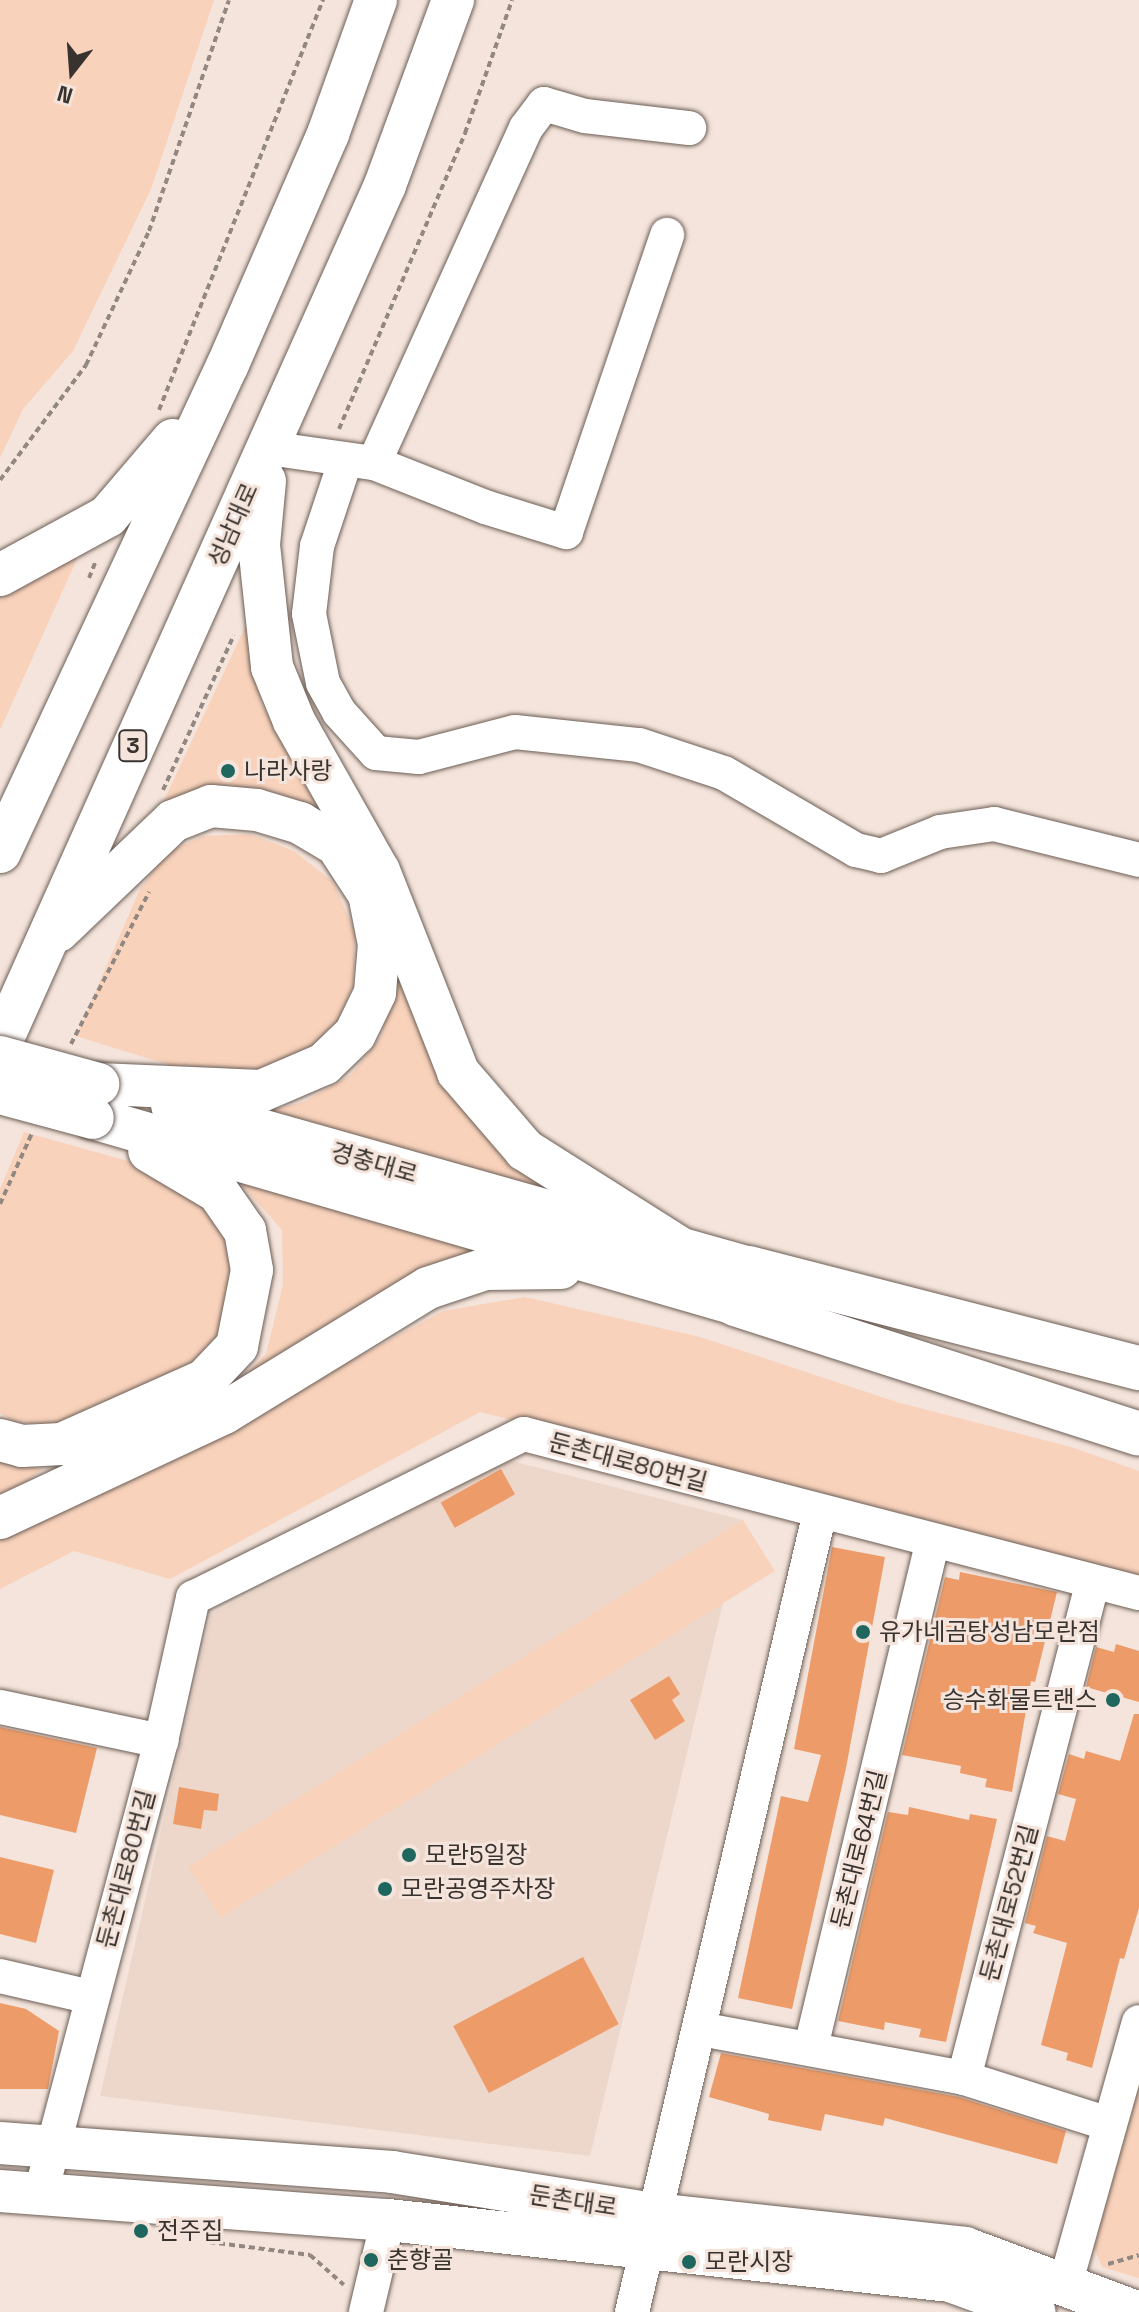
<!DOCTYPE html>
<meta charset="utf-8">
<style>
body{margin:0}
#map{position:relative;width:1139px;height:2312px;overflow:hidden;background:#f4e4db;font-family:"Space Grotesk","Noto Sans KR",sans-serif}
div>[style]{position:absolute}
.built>*{inset:0;background:#edd7ca}
.green>*{inset:0;background:#f8d2bb;transform-origin:0 0}
.building>*{inset:0;background:#ed9c69;transform-origin:0 0}
.path>*{height:4px;margin-top:-2px;transform-origin:0;background:repeating-linear-gradient(90deg,#928781 0 6px,transparent 0 10px)}
.roads{filter:drop-shadow(0 0 2px #6c5e56) drop-shadow(0 0 2px #6c5e56)}
.minor>*{height:34px;margin:-17px;padding:0 17px;transform-origin:17px;border-radius:17px;background:#fff}
.major>*{height:42px;margin:-21px;padding:0 21px;transform-origin:21px;border-radius:21px;background:#fff}
.highway>*{height:44px;margin:-22px;padding:0 22px;transform-origin:22px;border-radius:22px;background:#fff}
.bridges{filter:drop-shadow(0 0 2px #6c5e56) drop-shadow(0 0 2px #6c5e56)}
.major-bridge>*{height:42px;margin:-21px;padding:0 21px;transform-origin:21px;border-radius:21px;background:#fff}
.dots>*{width:22px;height:22px;translate:-50% -50%;box-sizing:border-box;border:4px solid #f4e4db;border-radius:50%}
span{translate:-50% -50%;white-space:nowrap;text-align:center;line-height:1.15;-webkit-text-stroke:6px #f4e4db;paint-order:stroke}
.shield-label span{padding:2px 6px;background:#f4e4db;border:2px solid;border-radius:6px;-webkit-text-stroke-width:0}
.shield-label{font-size:22px;color:#39332f;font-weight:700}
.street-label{font-size:24px;color:#39332f}
.poi-label{font-size:24px;color:#39332f}
.left{translate:0 -50%;text-align:left}
.right{translate:-100% -50%;text-align:right}
.north{position:absolute;left:32px;top:32px;width:80px;height:80px;-webkit-text-stroke:6px #f4e4db;paint-order:stroke;rotate:197deg;font-size:22px;font-weight:700;line-height:32px;text-align:center;color:#39332f}
.north::after{content:'';display:block;margin:auto;width:28px;height:36px;background:#39332f;clip-path:polygon(50% 0,100% 100%,50% 72%,0 100%)}
</style>
<div id="map">
<div class="built">
<i style="clip-path:polygon(508px 1460px,743px 1520px,590px 2156px,100px 2096px,211px 1614px)"></i>
</div>
<div class="green">
<i style="clip-path:polygon(0 0,214px 0,151px 189px,73px 351px,23px 409px,0 458px)"></i>
<i style="clip-path:polygon(81px 550px,0 730px,0 597px)"></i>
<i style="clip-path:polygon(246px 625px,261px 704px,336px 827px,160px 809px)"></i>
<i style="clip-path:polygon(250px 834px,294px 851px,333px 882px,355px 932px,353px 986px,334px 1030px,303px 1062px,221px 1081px,76px 1036px,140px 889px,166px 853px,203px 836px)"></i>
<i style="clip-path:polygon(397px 961px,502px 1152px,572px 1209px,247px 1116px,303px 1102px,351px 1075px,382px 1035px)"></i>
<i style="clip-path:polygon(24px 1132px,153px 1168px,209px 1206px,227px 1238px,238px 1278px,209px 1362px,65px 1425px,15px 1422px,0 1413px,0 1189px)"></i>
<i style="clip-path:polygon(230px 1172px,512px 1256px,222px 1398px,266px 1354px,283px 1285px,282px 1230px)"></i>
<i style="clip-path:polygon(525px 1297px,700px 1337px,900px 1403px,1071px 1447px,1139px 1471px,1139px 1576px,480px 1412px,170px 1579px,74px 1551px,0 1589px,0 1540px,235px 1424px,443px 1311px)"></i>
<i style="clip-path:polygon(0 1461px,43px 1469px,0 1502px)"></i>
<i style="left:743px;top:1520px;width:60px;height:654px;rotate:58deg"></i>
<i style="clip-path:polygon(1139px 2068px,1139px 2278px,1102px 2267px,1087px 2230px)"></i>
</div>
<div class="building">
<i style="left:501px;top:1469px;width:29px;height:69px;rotate:61deg"></i>
<i style="clip-path:polygon(832px 1547px,885px 1557px,846px 1768px,792px 2009px,738px 1998px,781px 1796px,808px 1802px,821px 1755px,794px 1749px)"></i>
<i style="clip-path:polygon(960px 1572px,1057px 1592px,1035px 1682px,1031px 1681px,1012px 1792px,985px 1787px,987px 1779px,960px 1773px,961px 1766px,902px 1755px,945px 1577px,959px 1580px)"></i>
<i style="clip-path:polygon(1116px 1644px,1139px 1651px,1139px 1702px,1086px 1687px,1096px 1647px,1114px 1652px)"></i>
<i style="clip-path:polygon(669px 1676px,680px 1694px,672px 1700px,685px 1721px,655px 1740px,630px 1700px)"></i>
<i style="clip-path:polygon(1134px 1714px,1139px 1714px,1139px 1908px,1124px 1959px,1120px 1958px,1092px 2068px,1066px 2060px,1068px 2053px,1041px 2045px,1067px 1943px,1033px 1933px,1036px 1926px,1025px 1923px,1047px 1836px,1065px 1841px,1076px 1799px,1058px 1794px,1069px 1754px,1084px 1759px,1086px 1751px,1120px 1761px)"></i>
<i style="clip-path:polygon(0 1727px,97px 1748px,76px 1833px,0 1815px)"></i>
<i style="clip-path:polygon(179px 1787px,219px 1794px,217px 1811px,204px 1810px,201px 1829px,173px 1824px)"></i>
<i style="clip-path:polygon(909px 1807px,969px 1820px,970px 1814px,997px 1819px,946px 2042px,919px 2037px,921px 2029px,885px 2022px,884px 2030px,838px 2021px,888px 1812px,908px 1815px)"></i>
<i style="clip-path:polygon(0 1857px,54px 1870px,36px 1943px,0 1934px)"></i>
<i style="left:583px;top:1957px;width:76px;height:147px;rotate:62deg"></i>
<i style="clip-path:polygon(0 2003px,26px 2009px,59px 2031px,48px 2089px,0 2089px)"></i>
<i style="clip-path:polygon(721px 2053px,959px 2097px,1066px 2131px,1057px 2164px,885px 2118px,883px 2126px,825px 2114px,821px 2131px,768px 2120px,769px 2114px,709px 2097px)"></i>
</div>
<div class="path">
<i style="left:159px;top:410px;width:442px;rotate:-68.2deg"></i>
<i style="left:339px;top:429px;width:322px;rotate:-66.9deg"></i>
<i style="left:465px;top:133px;width:141px;rotate:-70.5deg"></i>
<i style="left:0;top:480px;width:144px;rotate:-53.2deg"></i>
<i style="left:86px;top:365px;width:148px;rotate:-64.8deg"></i>
<i style="left:149px;top:231px;width:244px;rotate:-70.9deg"></i>
<i style="left:89px;top:578px;width:18px;rotate:-68deg"></i>
<i style="left:163px;top:790px;width:170px;rotate:-65.4deg"></i>
<i style="left:71px;top:1044px;width:171px;rotate:-62.8deg"></i>
<i style="left:0;top:1204px;width:78px;rotate:-65.7deg"></i>
<i style="left:209px;top:2242px;width:102px;rotate:7.3deg"></i>
<i style="left:310px;top:2255px;width:45px;rotate:41.4deg"></i>
<i style="left:1108px;top:2264px;width:32px;rotate:-16deg"></i>
</div>
<div class="roads">
<div class="minor">
<i style="left:268px;top:448px;width:107px;rotate:8.1deg"></i>
<i style="left:374px;top:463px;width:119px;rotate:21.6deg"></i>
<i style="left:485px;top:507px;width:85px;rotate:17.2deg"></i>
<i style="left:566px;top:532px;width:314px;rotate:-71.2deg"></i>
<i style="left:345px;top:462px;width:89px;rotate:108.4deg"></i>
<i style="left:317px;top:546px;width:68px;rotate:96.7deg"></i>
<i style="left:309px;top:614px;width:70px;rotate:78.5deg"></i>
<i style="left:323px;top:683px;width:33px;rotate:61deg"></i>
<i style="left:339px;top:712px;width:55px;rotate:47.9deg"></i>
<i style="left:376px;top:753px;width:43px;rotate:5.3deg"></i>
<i style="left:419px;top:757px;width:99px;rotate:-14.6deg"></i>
<i style="left:515px;top:732px;width:125px;rotate:6deg"></i>
<i style="left:639px;top:745px;width:89px;rotate:18.2deg"></i>
<i style="left:724px;top:773px;width:153px;rotate:30.3deg"></i>
<i style="left:856px;top:850px;width:26px;rotate:13deg"></i>
<i style="left:881px;top:856px;width:64px;rotate:-22.1deg"></i>
<i style="left:940px;top:832px;width:55px;rotate:-8.4deg"></i>
<i style="left:994px;top:824px;width:149px;rotate:13.9deg"></i>
<i style="left:374px;top:463px;width:368px;rotate:-65.6deg"></i>
<i style="left:526px;top:128px;width:30px;rotate:-53deg"></i>
<i style="left:544px;top:104px;width:43px;rotate:16.3deg"></i>
<i style="left:585px;top:116px;width:105px;rotate:6.6deg"></i>
<i style="left:0;top:1707px;width:165px;rotate:11.9deg"></i>
<i style="left:0;top:1976px;width:93px;rotate:13deg"></i>
<i style="left:700px;top:2029px;width:269px;rotate:10.5deg"></i>
<i style="left:964px;top:2078px;width:152px;rotate:17.6deg"></i>
<i style="left:811px;top:2047px;width:521px;rotate:-76.47deg"></i>
<i style="left:964px;top:2078px;width:513px;rotate:-75.45deg"></i>
<i style="left:40px;top:2196px;width:471px;rotate:-75.1deg"></i>
<i style="left:161px;top:1741px;width:147px;rotate:-77.4deg"></i>
<i style="left:193px;top:1598px;width:369px;rotate:-26.4deg"></i>
<i style="left:524px;top:1434px;width:635px;rotate:14.5deg"></i>
<i style="left:1065px;top:2285px;width:273px;rotate:-74.3deg"></i>
<i style="left:366px;top:2312px;width:95px;rotate:-76.6deg"></i>
<i style="left:632px;top:2312px;width:822px;rotate:-76.78deg"></i>
</div>
<div class="major">
<i style="left:265px;top:481px;width:64px;rotate:95.4deg"></i>
<i style="left:259px;top:545px;width:123px;rotate:83.9deg"></i>
<i style="left:272px;top:667px;width:58px;rotate:67.8deg"></i>
<i style="left:294px;top:721px;width:172px;rotate:60.5deg"></i>
<i style="left:379px;top:871px;width:216px;rotate:68.5deg"></i>
<i style="left:458px;top:1072px;width:103px;rotate:49.3deg"></i>
<i style="left:525px;top:1150px;width:189px;rotate:32.3deg"></i>
<i style="left:0;top:575px;width:123px;rotate:-28.6deg"></i>
<i style="left:108px;top:516px;width:100px;rotate:-49.5deg"></i>
<i style="left:0;top:852px;width:539px;rotate:-64.96deg"></i>
<i style="left:228px;top:364px;width:251px;rotate:-66.5deg"></i>
<i style="left:328px;top:134px;width:142px;rotate:-70.3deg"></i>
<i style="left:58px;top:931px;width:159px;rotate:-43.7deg"></i>
<i style="left:173px;top:821px;width:41px;rotate:-21.5deg"></i>
<i style="left:211px;top:806px;width:46px;rotate:5deg"></i>
<i style="left:257px;top:810px;width:45px;rotate:16.8deg"></i>
<i style="left:300px;top:823px;width:43px;rotate:30.7deg"></i>
<i style="left:337px;top:845px;width:59px;rotate:56.9deg"></i>
<i style="left:369px;top:894px;width:51px;rotate:78.7deg"></i>
<i style="left:379px;top:944px;width:49px;rotate:94.7deg"></i>
<i style="left:375px;top:993px;width:46px;rotate:116deg"></i>
<i style="left:355px;top:1034px;width:43px;rotate:135.9deg"></i>
<i style="left:324px;top:1064px;width:69px;rotate:156.8deg"></i>
<i style="left:261px;top:1091px;width:163px;rotate:-177.5deg"></i>
<i style="left:0;top:1045px;width:942px;rotate:-65.88deg"></i>
<i style="left:385px;top:185px;width:197px;rotate:-69.8deg"></i>
<i style="left:172px;top:1105px;width:600px;rotate:15.77deg"></i>
<i style="left:93px;top:1118px;width:668px;rotate:16.16deg"></i>
<i style="left:0;top:1440px;width:23px;rotate:15deg"></i>
<i style="left:22px;top:1446px;width:40px;rotate:-2.9deg"></i>
<i style="left:62px;top:1444px;width:157px;rotate:-24.1deg"></i>
<i style="left:205px;top:1380px;width:47px;rotate:-46.7deg"></i>
<i style="left:237px;top:1346px;width:77px;rotate:-78.8deg"></i>
<i style="left:252px;top:1270px;width:40px;rotate:-100deg"></i>
<i style="left:245px;top:1231px;width:47px;rotate:-124.7deg"></i>
<i style="left:218px;top:1192px;width:80px;rotate:-149.3deg"></i>
<i style="left:0;top:1518px;width:247px;rotate:-25.1deg"></i>
<i style="left:224px;top:1413px;width:239px;rotate:-31.5deg"></i>
<i style="left:428px;top:1288px;width:60px;rotate:-18.4deg"></i>
<i style="left:485px;top:1269px;width:76px;rotate:-0.8deg"></i>
<i style="left:0;top:2143px;width:393px;rotate:4.2deg"></i>
<i style="left:392px;top:2172px;width:265px;rotate:9.1deg"></i>
<i style="left:654px;top:2214px;width:313px;rotate:6.2deg"></i>
<i style="left:965px;top:2248px;width:183px;rotate:20.5deg"></i>
<i style="left:0;top:2191px;width:389px;rotate:4.3deg"></i>
<i style="left:388px;top:2220px;width:565px;rotate:6.19deg"></i>
<i style="left:950px;top:2281px;width:90px;rotate:20deg"></i>
</div>
<div class="highway">
<i style="left:749px;top:1268px;width:403px;rotate:14.4deg"></i>
<i style="left:735px;top:1304px;width:424px;rotate:17.8deg"></i>
</div>
</div>
<div class="bridges">
<div class="major-bridge">
<i style="left:0;top:1057px;width:102px;rotate:15.4deg"></i>
<i style="left:0;top:1093px;width:96px;rotate:15deg"></i>
</div>
</div>
<div class="dots">
<i style="left:228px;top:771px;background:#1f675e"></i>
<i style="left:863px;top:1632px;background:#1f675e"></i>
<i style="left:1113px;top:1700px;background:#1f675e"></i>
<i style="left:409px;top:1855px;background:#1f675e"></i>
<i style="left:385px;top:1889px;background:#1f675e"></i>
<i style="left:141px;top:2231px;background:#1f675e"></i>
<i style="left:371px;top:2260px;background:#1f675e"></i>
<i style="left:689px;top:2262px;background:#1f675e"></i>
</div>
<div class="shield-label">
<span style="left:133px;top:746px">3</span>
</div>
<div class="street-label">
<span style="left:233px;top:525px;rotate:-66deg">성남대로</span>
<span style="left:374px;top:1163px;rotate:16deg">경충대로</span>
<span style="left:628px;top:1462px;rotate:15deg">둔촌대로80번길</span>
<span style="left:859px;top:1849px;rotate:-76deg">둔촌대로64번길</span>
<span style="left:126px;top:1869px;rotate:-75deg">둔촌대로80번길</span>
<span style="left:1009px;top:1903px;rotate:-75deg">둔촌대로52번길</span>
<span style="left:573px;top:2201px;rotate:9deg">둔촌대로</span>
</div>
<div class="poi-label">
<span class="left" style="left:244px;top:771px">나라사랑</span>
<span class="left" style="left:879px;top:1632px">유가네곰탕성남모란점</span>
<span class="right" style="left:1097px;top:1700px">승수화물트랜스</span>
<span class="left" style="left:425px;top:1855px">모란5일장</span>
<span class="left" style="left:401px;top:1889px">모란공영주차장</span>
<span class="left" style="left:157px;top:2231px">전주집</span>
<span class="left" style="left:387px;top:2260px">춘향골</span>
<span class="left" style="left:705px;top:2262px">모란시장</span>
</div>
<div class="north">N</div>
</div>
